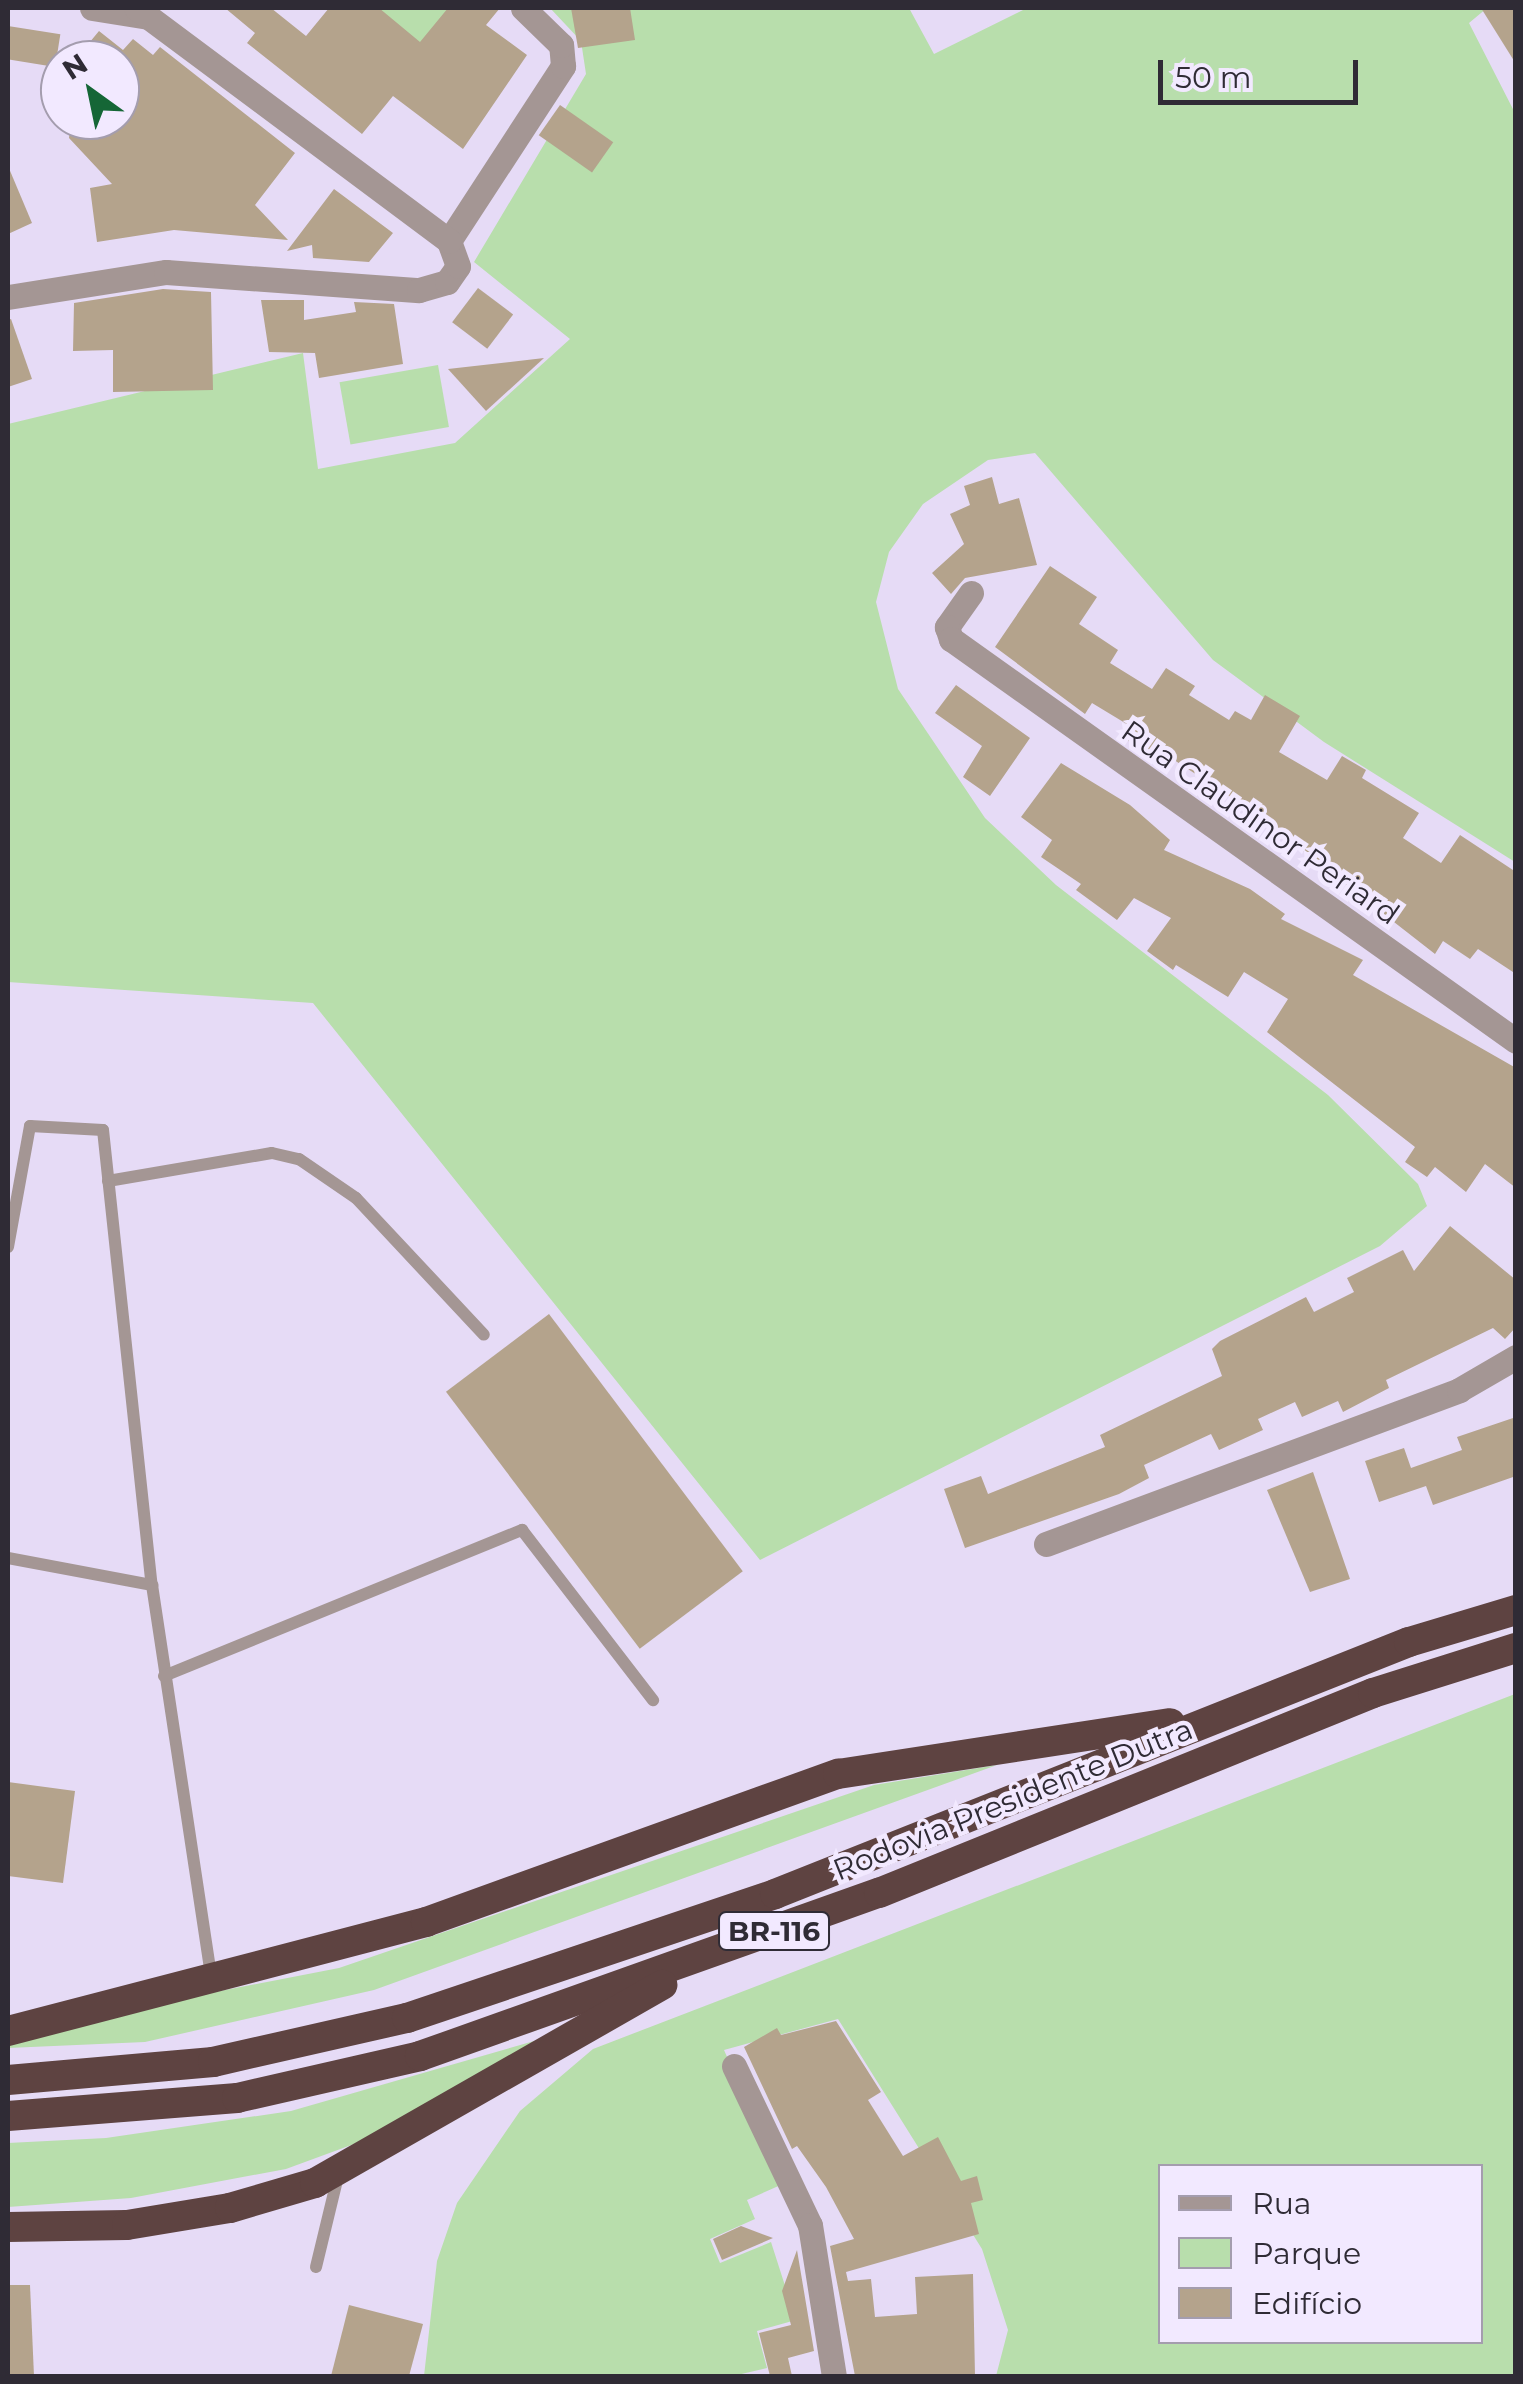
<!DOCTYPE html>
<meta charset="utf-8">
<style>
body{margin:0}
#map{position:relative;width:1523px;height:2384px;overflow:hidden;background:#e6dbf6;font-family:Montserrat,sans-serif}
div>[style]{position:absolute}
.green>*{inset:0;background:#b8deac;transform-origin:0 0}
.building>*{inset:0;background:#b4a38c;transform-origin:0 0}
.lane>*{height:12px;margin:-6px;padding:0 6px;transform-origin:6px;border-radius:6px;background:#a49694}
.street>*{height:25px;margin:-12.5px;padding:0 12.5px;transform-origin:12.5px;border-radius:12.5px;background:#a49694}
.highway>*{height:30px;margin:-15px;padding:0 15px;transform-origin:15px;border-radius:15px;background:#5e4341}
span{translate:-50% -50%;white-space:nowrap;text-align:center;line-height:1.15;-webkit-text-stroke:9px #f2e9ff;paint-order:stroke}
.shield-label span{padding:2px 8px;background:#f2e9ff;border:2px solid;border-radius:8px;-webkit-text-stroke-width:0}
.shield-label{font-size:28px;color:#2f2b35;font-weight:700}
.street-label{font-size:30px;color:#2f2b35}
.frame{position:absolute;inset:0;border:10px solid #2f2b35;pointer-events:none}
.legend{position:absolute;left:1158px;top:2164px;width:325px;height:180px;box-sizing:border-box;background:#f2e9ff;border:2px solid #a49dae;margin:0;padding:12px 18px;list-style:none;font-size:30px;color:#2f2b35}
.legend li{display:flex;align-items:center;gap:20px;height:50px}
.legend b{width:50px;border:2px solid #a49dae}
.north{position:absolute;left:40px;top:40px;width:100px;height:100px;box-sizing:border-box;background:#f2e9ff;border:2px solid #a49dae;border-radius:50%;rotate:327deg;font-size:28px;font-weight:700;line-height:40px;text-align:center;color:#2f2b35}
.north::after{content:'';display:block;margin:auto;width:35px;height:45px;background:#156636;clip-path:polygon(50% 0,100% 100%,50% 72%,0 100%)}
.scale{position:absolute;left:1158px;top:60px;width:200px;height:45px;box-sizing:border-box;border:5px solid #2f2b35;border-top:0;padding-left:12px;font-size:30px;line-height:35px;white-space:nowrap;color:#2f2b35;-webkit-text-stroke:8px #f2e9ff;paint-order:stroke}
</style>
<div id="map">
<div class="green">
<i style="clip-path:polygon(339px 8px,450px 8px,407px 71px)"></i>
<i style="clip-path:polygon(550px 8px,909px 8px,934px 54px,1027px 8px,1487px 8px,1469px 23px,1516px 115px,1515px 862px,1324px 742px,1213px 660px,1035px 453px,988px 460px,923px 504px,889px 552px,876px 602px,898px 689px,985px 818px,1056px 885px,1328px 1095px,1418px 1184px,1427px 1206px,1380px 1246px,760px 1560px,313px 1003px,8px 982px,8px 424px,303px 353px,318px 469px,455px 443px,570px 339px,474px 262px,586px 74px,581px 41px)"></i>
<i style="left:438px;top:365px;width:63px;height:100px;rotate:80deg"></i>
<i style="clip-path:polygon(evenodd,1515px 1694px,1515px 2376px,996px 2376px,1008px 2330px,982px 2249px,838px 2019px,724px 2050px,783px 2184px,747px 2200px,755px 2219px,710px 2239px,720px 2263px,771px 2242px,796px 2320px,757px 2331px,767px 2368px,733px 2376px,424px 2376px,437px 2261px,457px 2203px,520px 2111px,593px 2049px,1515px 1694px,1160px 2166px,1480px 2166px,1480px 2342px,1160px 2342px,1160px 2166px)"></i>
<i style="clip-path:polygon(997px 1765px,374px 1990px,145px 2042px,8px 2048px,8px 2041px,91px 2016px,339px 1968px,874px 1785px)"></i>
<i style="clip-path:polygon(548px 2037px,354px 2144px,286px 2169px,131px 2198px,8px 2207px,8px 2143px,106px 2138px,291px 2111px)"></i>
</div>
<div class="building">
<i style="clip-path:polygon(225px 8px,271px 8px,306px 36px,329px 8px,379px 8px,420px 42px,448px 8px,500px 8px,486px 25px,527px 55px,463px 149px,393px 96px,362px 134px,247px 43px,255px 33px)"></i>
<i style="clip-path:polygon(571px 8px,630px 8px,635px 40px,578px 48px)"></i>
<i style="clip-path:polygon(1481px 8px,1516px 8px,1516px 64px)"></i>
<i style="left:8px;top:26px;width:53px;height:33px;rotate:9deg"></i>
<i style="clip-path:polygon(99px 31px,123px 50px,133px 39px,153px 55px,160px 47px,295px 153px,255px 205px,288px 240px,174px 230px,97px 242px,90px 188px,112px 184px,69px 138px,71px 120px,120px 120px,120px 60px,75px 60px)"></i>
<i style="left:560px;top:105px;width:65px;height:37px;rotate:35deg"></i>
<i style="clip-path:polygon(8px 166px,32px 223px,8px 234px)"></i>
<i style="clip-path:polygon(334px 189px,393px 233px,369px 262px,313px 258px,312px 245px,287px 251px)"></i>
<i style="left:478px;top:288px;width:44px;height:43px;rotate:37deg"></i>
<i style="clip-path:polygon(163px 289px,211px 292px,213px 390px,113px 392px,113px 350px,73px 351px,74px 303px)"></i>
<i style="clip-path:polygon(261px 300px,304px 300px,304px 320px,356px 312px,354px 302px,394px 304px,403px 364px,319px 378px,315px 353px,269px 352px)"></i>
<i style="clip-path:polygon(11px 319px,32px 379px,8px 387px,8px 320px)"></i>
<i style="clip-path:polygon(544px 358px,486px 411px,448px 369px)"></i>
<i style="clip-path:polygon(992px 477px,999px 504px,1019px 498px,1037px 565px,965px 578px,951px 594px,932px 573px,964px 544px,950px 514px,970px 505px,964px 486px)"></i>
<i style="clip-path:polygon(1050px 566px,1097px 597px,1079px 624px,1118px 650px,1110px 663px,1152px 689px,1166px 668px,1195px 686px,1189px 695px,1229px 720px,1235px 711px,1251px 720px,1265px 695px,1300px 716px,1279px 752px,1327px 780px,1342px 756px,1366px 770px,1362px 778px,1419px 813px,1403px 838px,1441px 863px,1460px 835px,1516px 872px,1516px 974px,1478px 949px,1470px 959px,1443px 941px,1435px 954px,1249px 809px,1165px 754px,1161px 761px,1122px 737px,1130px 726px,1092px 703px,1085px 714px,995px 647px)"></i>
<i style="clip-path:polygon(956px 685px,1030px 738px,990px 796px,963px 777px,982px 746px,935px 713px)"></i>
<i style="clip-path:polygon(1061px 763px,1130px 805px,1170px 840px,1164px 850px,1250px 889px,1285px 914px,1281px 919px,1363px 960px,1353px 975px,1516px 1068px,1516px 1188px,1485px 1164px,1466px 1192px,1435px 1167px,1427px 1177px,1405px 1162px,1415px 1147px,1267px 1032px,1288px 999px,1244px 972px,1228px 997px,1176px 965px,1173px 970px,1147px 951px,1171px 918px,1134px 898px,1117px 920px,1076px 890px,1081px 884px,1041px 857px,1052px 840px,1021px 817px)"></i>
<i style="clip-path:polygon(1450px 1226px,1516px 1280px,1516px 1327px,1505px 1339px,1493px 1328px,1386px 1380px,1389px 1388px,1343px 1412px,1338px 1401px,1302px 1417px,1295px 1402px,1258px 1419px,1263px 1430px,1219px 1450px,1211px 1434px,1144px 1465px,1149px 1478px,1119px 1494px,965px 1548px,944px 1489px,981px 1476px,988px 1494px,1105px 1447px,1100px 1435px,1222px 1376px,1212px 1349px,1220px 1341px,1306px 1297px,1314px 1312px,1354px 1292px,1347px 1278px,1403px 1250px,1414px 1271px)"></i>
<i style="left:549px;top:1314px;width:322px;height:129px;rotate:53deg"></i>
<i style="clip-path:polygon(1516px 1417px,1516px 1476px,1433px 1505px,1426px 1486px,1379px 1502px,1365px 1461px,1404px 1448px,1411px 1468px,1462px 1450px,1457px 1437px)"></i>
<i style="clip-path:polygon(1313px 1472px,1350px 1579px,1310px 1592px,1267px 1490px)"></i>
<i style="clip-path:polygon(8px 1782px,75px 1791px,63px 1883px,8px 1876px)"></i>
<i style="clip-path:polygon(836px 2021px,881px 2092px,868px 2100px,903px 2156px,938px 2137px,961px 2181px,977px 2176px,983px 2200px,971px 2203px,979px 2234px,846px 2272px,848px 2281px,871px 2279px,875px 2317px,917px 2314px,915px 2277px,973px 2274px,975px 2376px,855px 2376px,830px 2246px,854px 2239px,826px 2187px,797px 2146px,792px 2149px,744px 2047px,777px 2028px,781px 2035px)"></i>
<i style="clip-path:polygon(741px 2226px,773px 2238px,722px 2260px,713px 2239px)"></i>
<i style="clip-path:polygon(797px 2250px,814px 2351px,788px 2358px,792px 2376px,770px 2376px,759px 2333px,791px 2325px,782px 2291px)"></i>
<i style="clip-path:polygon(8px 2285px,30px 2285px,34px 2376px,8px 2376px)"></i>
<i style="clip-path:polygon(349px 2305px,423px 2324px,409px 2376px,331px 2376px)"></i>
</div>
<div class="lane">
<i style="left:108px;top:1181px;width:166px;rotate:-9.7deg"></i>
<i style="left:272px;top:1153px;width:28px;rotate:13deg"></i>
<i style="left:299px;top:1159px;width:69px;rotate:34.4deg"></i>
<i style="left:356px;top:1198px;width:187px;rotate:46.9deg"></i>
<i style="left:8px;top:1247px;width:123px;rotate:-79.7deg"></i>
<i style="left:30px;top:1126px;width:73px;rotate:3.1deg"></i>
<i style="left:103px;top:1130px;width:458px;rotate:83.9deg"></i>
<i style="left:152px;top:1585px;width:395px;rotate:81.4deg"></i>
<i style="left:8px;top:1558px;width:147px;rotate:10.6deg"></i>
<i style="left:164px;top:1676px;width:387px;rotate:-22.2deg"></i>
<i style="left:522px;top:1530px;width:215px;rotate:52.4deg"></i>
<i style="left:316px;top:2267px;width:98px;rotate:-76.4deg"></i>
</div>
<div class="street">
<i style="left:92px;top:8px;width:57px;rotate:9.1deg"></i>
<i style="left:449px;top:241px;width:209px;rotate:-56.9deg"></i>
<i style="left:563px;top:66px;width:21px;rotate:-95deg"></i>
<i style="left:561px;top:45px;width:53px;rotate:-135.8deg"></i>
<i style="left:8px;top:297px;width:160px;rotate:-9deg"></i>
<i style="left:166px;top:272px;width:254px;rotate:4.1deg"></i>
<i style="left:419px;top:290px;width:29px;rotate:-16deg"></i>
<i style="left:447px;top:282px;width:19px;rotate:-55deg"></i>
<i style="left:458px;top:266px;width:27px;rotate:-110deg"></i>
<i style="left:449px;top:241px;width:390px;rotate:-143.3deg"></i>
<i style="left:971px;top:593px;width:42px;rotate:125.2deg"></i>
<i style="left:947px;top:627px;width:13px;rotate:72deg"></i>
<i style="left:951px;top:639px;width:693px;rotate:35.43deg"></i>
<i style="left:1046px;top:1544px;width:441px;rotate:-20.4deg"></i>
<i style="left:1459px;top:1390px;width:66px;rotate:-30.1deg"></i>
<i style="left:734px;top:2066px;width:176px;rotate:64.5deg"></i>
<i style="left:810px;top:2225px;width:153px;rotate:81deg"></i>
</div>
<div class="highway">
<i style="left:8px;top:2031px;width:432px;rotate:-14.6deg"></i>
<i style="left:426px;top:1922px;width:438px;rotate:-19.8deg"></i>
<i style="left:838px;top:1774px;width:336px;rotate:-8.7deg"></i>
<i style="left:8px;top:2080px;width:206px;rotate:-5deg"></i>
<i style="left:213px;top:2062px;width:199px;rotate:-12.8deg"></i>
<i style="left:407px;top:2018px;width:388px;rotate:-18.6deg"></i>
<i style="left:775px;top:1894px;width:682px;rotate:-21.68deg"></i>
<i style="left:1409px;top:1642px;width:112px;rotate:-16.7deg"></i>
<i style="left:8px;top:2116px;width:230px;rotate:-4.5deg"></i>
<i style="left:237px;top:2098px;width:188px;rotate:-12.9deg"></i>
<i style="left:420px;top:2056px;width:487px;rotate:-19.6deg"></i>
<i style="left:879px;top:1893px;width:533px;rotate:-22.04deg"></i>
<i style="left:1373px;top:1693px;width:150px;rotate:-17.5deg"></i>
<i style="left:8px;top:2227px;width:119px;rotate:-1deg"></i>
<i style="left:127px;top:2225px;width:104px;rotate:-9.4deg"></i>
<i style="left:230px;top:2208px;width:89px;rotate:-16.4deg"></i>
<i style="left:315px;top:2183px;width:400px;rotate:-29.7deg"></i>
</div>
<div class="shield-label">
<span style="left:774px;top:1931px">BR-116</span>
</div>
<div class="street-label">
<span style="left:1260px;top:823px;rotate:35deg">Rua Claudinor Periard</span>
<span style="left:1013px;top:1800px;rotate:-22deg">Rodovia Presidente Dutra</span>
</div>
<div class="frame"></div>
<ul class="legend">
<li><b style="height:12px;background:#a49694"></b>Rua</li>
<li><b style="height:28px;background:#b8deac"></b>Parque</li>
<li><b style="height:28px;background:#b4a38c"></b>Edifício</li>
</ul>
<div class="north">N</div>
<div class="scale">50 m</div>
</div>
